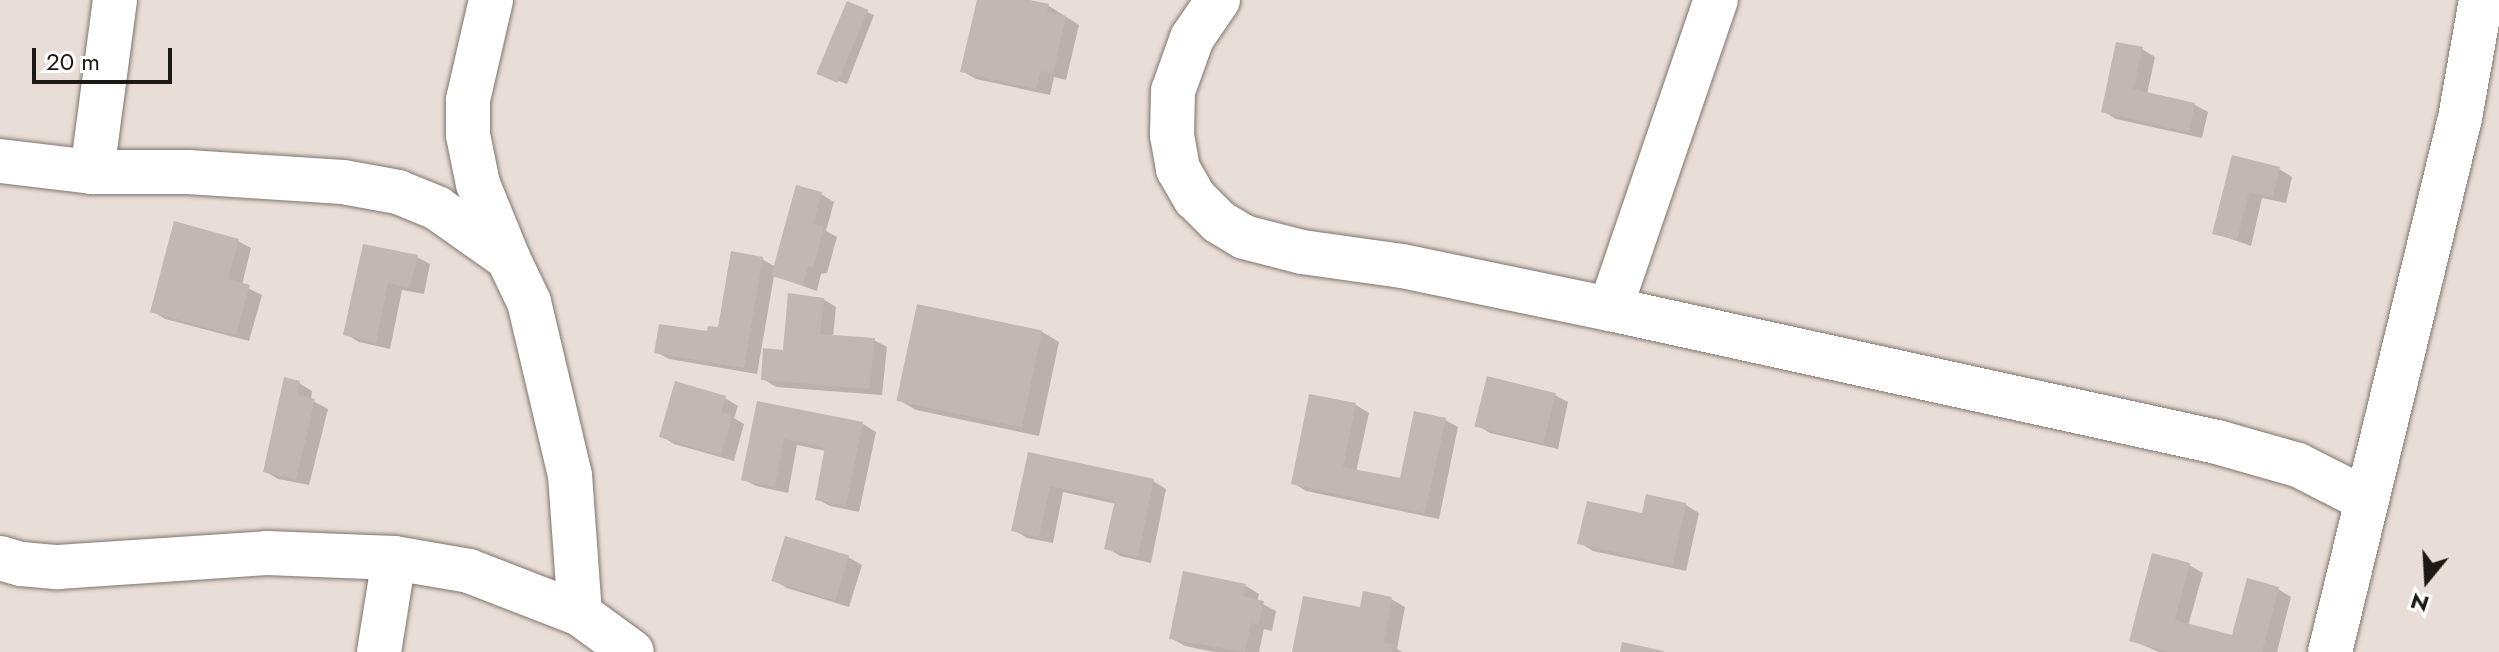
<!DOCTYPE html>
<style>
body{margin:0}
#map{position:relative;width:2499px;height:652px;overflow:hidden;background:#e9ded7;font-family:Jost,sans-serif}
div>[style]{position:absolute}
.shadow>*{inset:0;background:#0003}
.building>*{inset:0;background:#c3b7b1;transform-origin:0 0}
.roads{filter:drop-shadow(0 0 2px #80756f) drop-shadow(0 0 2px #80756f)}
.minor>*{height:44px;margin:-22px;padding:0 22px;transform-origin:22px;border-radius:22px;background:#fff}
span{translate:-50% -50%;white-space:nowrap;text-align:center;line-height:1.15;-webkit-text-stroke:7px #fff;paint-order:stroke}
.north{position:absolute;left:2387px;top:540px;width:80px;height:80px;-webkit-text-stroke:6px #fff;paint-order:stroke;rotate:198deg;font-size:22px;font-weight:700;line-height:32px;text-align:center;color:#1c1816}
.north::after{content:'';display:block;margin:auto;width:28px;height:36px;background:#1c1816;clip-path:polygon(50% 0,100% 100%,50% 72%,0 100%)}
.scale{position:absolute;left:32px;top:48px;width:140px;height:36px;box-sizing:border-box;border:4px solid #1c1816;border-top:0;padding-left:10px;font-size:24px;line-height:28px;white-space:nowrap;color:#1c1816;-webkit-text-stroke:6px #fff;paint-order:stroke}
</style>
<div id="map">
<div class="shadow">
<i style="clip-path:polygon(979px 0,1021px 0,1049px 6px,1079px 25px,1066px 80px,1054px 77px,1050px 95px,976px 79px,962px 71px)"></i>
<i style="clip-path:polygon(848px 4px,874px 15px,847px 84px,827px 77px)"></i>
<i style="clip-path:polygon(2142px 49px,2155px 57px,2147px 94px,2195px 105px,2208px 112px,2202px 138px,2116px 119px,2103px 111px)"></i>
<i style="clip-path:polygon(2233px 158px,2279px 169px,2292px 177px,2286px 203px,2262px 198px,2251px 246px,2214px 233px)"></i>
<i style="clip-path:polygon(821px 194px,834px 202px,826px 231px,837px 237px,827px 273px,821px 274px,817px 291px,774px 276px,757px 374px,669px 359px,656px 352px,720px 330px,762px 259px,776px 267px)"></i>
<i style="clip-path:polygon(238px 241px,251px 248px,242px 285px,262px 295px,249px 341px,165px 319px,152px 311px)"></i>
<i style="clip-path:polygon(365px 246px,417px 257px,430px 264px,424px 294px,402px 290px,390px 349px,359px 342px,346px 334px)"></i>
<i style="clip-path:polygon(823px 299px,836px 307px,833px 337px,874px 340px,887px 347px,882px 395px,776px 387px,763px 379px)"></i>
<i style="clip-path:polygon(1041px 331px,1059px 342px,1039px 436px,916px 410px,899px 400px)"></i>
<i style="clip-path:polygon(299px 383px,312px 391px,311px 400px,328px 409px,309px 485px,278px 479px,265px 471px)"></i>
<i style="clip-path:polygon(1555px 395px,1568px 402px,1558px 449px,1490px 433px,1477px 425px)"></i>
<i style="clip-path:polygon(725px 398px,738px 406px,734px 418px,744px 424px,734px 461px,674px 444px,661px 436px)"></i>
<i style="clip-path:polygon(758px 403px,863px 424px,876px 432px,859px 512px,830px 506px,817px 499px,826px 451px,797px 445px,788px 493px,756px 486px,743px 479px)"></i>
<i style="clip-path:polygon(1356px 405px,1369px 413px,1356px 472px,1402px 481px,1445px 420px,1458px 427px,1439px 519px,1306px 491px,1293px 483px)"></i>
<i style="clip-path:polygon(1030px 455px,1153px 481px,1166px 489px,1151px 563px,1120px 556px,1107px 548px,1116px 504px,1063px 492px,1053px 543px,1027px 538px,1014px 530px)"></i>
<i style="clip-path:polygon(1648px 497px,1686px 505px,1699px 513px,1686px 571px,1593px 551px,1580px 543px,1643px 516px)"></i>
<i style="clip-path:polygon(848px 557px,862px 565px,849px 607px,787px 588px,773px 580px)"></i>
<i style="clip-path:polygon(2189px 565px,2203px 573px,2188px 626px,2233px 637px,2278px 589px,2291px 597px,2277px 652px,2159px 652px,2131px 640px)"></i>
<i style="clip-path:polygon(1185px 573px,1246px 586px,1259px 594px,1257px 601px,1276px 611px,1272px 631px,1264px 629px,1259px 652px,1214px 652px,1185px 646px,1171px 638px)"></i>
<i style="clip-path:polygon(1391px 599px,1405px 607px,1397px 649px,1403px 652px,1294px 652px,1361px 610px)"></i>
</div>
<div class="building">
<i style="clip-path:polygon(977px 0,1030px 0,1049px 4px,1047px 12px,1066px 16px,1053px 74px,1041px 71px,1036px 89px,960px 72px)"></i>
<i style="left:847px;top:1px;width:23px;height:79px;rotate:23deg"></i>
<i style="clip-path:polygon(2116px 42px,2143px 47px,2133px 89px,2195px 103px,2189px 132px,2101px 112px)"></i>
<i style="clip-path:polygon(2232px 155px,2280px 167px,2273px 197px,2249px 192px,2237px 240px,2212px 234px)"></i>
<i style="clip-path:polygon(796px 185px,822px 192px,813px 224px,824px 227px,814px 266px,808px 267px,803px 285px,771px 276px)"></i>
<i style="clip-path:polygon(174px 221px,239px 239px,228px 279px,250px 285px,236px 335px,150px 312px)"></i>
<i style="clip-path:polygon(363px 244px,418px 255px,410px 288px,388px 283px,376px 343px,343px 335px)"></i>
<i style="clip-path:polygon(731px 251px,763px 257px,744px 368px,654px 353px,659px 324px,707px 331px,708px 326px,718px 327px)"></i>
<i style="clip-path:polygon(788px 293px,824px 298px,820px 334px,875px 338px,869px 389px,761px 380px,763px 348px,783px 350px)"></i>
<i style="left:917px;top:304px;width:128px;height:99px;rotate:12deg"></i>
<i style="left:1487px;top:376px;width:71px;height:52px;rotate:14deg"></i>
<i style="clip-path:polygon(284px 377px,300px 381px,297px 394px,315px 399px,296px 479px,263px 472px)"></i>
<i style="clip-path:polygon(675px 381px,726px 396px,721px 412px,732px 415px,721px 455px,659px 437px)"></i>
<i style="clip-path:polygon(1309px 394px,1356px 403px,1343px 467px,1400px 478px,1414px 411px,1446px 418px,1425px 513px,1291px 484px)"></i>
<i style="clip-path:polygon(757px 401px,863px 422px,846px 506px,815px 500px,825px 447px,784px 439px,775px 487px,741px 480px)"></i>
<i style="clip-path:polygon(1028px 452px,1154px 479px,1138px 557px,1104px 549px,1115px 500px,1050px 486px,1039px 537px,1011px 531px)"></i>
<i style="clip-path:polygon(1646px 494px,1686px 503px,1673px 565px,1577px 544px,1587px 501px,1642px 513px)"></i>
<i style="left:785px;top:536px;width:67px;height:47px;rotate:17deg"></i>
<i style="clip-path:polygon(2152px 553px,2190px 563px,2175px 620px,2232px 635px,2247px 578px,2279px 587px,2262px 652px,2169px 652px,2129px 641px)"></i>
<i style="clip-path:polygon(1183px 571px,1246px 584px,1243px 596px,1264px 601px,1258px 625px,1251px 623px,1245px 652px,1169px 639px)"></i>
<i style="clip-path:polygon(1363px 591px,1392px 597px,1384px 643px,1393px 644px,1392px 652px,1292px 652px,1303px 596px,1360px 607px)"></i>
<i style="clip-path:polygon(1622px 642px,1664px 651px,1664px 652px,1620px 652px)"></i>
</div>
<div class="roads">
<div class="minor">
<i style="left:491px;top:0;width:103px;rotate:103deg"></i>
<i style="left:468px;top:100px;width:35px;rotate:90deg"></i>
<i style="left:468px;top:135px;width:50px;rotate:78.5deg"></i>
<i style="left:478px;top:184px;width:80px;rotate:67.9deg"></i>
<i style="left:1218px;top:0;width:46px;rotate:124.4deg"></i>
<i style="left:1192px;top:38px;width:56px;rotate:109.7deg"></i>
<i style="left:1173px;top:91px;width:44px;rotate:91.3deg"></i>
<i style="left:1172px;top:135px;width:35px;rotate:80deg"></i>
<i style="left:1178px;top:169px;width:34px;rotate:60deg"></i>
<i style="left:1195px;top:198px;width:34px;rotate:45deg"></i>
<i style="left:1219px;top:222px;width:29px;rotate:31deg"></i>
<i style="left:1244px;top:237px;width:60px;rotate:14.5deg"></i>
<i style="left:1302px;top:252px;width:101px;rotate:8deg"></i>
<i style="left:1402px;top:266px;width:212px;rotate:11.7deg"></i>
<i style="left:1610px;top:309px;width:621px;rotate:12.36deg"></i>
<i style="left:2217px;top:442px;width:84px;rotate:15.9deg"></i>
<i style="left:2298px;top:465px;width:77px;rotate:26.9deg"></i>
<i style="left:0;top:161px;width:93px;rotate:6.8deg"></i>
<i style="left:92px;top:172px;width:96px"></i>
<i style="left:188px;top:172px;width:155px;rotate:3.7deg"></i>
<i style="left:343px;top:182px;width:56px;rotate:10.3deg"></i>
<i style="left:398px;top:192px;width:42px;rotate:22.3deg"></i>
<i style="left:437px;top:208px;width:87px;rotate:35.2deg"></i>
<i style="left:508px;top:258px;width:49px;rotate:64.5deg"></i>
<i style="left:529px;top:302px;width:178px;rotate:76.7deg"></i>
<i style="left:570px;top:475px;width:139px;rotate:85.9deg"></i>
<i style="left:92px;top:172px;width:174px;rotate:-82.4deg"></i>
<i style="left:1610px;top:309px;width:327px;rotate:-71.1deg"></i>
<i style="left:0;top:558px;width:22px;rotate:16deg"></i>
<i style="left:21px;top:564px;width:37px;rotate:5deg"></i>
<i style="left:58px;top:567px;width:209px;rotate:-3.8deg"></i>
<i style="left:267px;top:553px;width:127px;rotate:2.3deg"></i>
<i style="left:394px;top:558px;width:76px;rotate:9.8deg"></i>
<i style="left:469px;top:571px;width:119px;rotate:21.2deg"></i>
<i style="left:580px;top:614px;width:64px;rotate:36.2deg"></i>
<i style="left:379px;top:652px;width:95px;rotate:-80.9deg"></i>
<i style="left:2330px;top:652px;width:550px;rotate:-76.32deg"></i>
<i style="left:2460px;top:118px;width:120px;rotate:-79.9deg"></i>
</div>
</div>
<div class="north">N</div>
<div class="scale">20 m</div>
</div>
